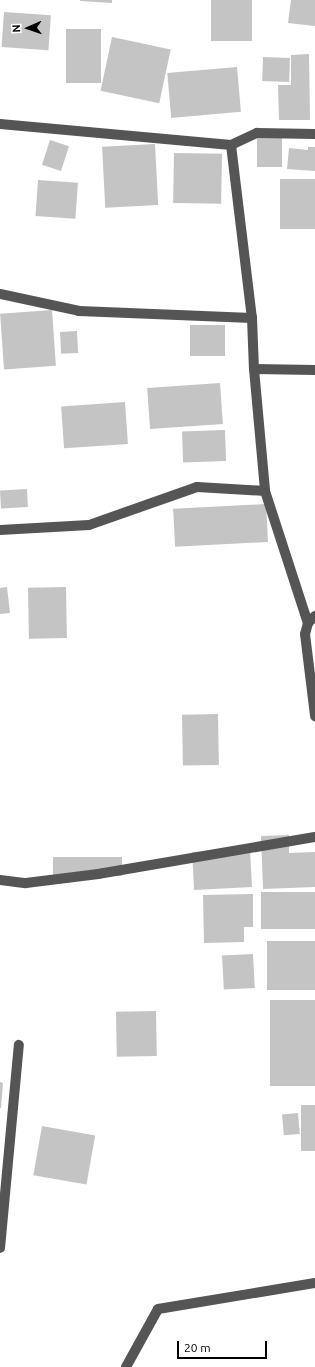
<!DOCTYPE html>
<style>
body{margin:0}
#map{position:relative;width:315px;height:1367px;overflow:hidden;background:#fff;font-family:Ubuntu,sans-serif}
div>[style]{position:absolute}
.building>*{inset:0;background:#c4c4c4;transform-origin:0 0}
.minor>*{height:10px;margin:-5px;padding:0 5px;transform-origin:5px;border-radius:5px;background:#555}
span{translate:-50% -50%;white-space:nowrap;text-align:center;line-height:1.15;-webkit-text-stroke:3px #fff;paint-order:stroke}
.north{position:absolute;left:8px;top:8px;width:40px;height:40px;-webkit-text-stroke:3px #fff;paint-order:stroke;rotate:268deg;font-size:11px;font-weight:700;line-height:16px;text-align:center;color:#000}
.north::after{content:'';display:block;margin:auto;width:14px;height:18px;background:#000;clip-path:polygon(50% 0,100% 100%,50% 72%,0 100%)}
.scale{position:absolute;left:177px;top:1341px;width:90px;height:18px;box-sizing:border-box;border:2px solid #000;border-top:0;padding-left:5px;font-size:12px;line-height:14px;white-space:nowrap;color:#000;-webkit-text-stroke:3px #fff;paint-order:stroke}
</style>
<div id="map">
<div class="building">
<i style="clip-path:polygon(80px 0,112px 0,112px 3px,80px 1px)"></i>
<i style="left:211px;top:0;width:41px;height:41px"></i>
<i style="clip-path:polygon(291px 0,315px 0,315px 26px,288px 23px)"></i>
<i style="left:4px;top:12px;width:47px;height:35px;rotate:4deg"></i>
<i style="left:66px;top:29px;width:35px;height:54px"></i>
<i style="left:112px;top:37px;width:60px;height:55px;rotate:12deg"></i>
<i style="clip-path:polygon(309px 54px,310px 120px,279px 120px,278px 85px,291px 85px,291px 55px)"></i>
<i style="left:263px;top:57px;width:27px;height:24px;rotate:2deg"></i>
<i style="left:237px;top:67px;width:45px;height:70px;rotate:85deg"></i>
<i style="left:257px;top:135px;width:25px;height:32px"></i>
<i style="left:50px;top:140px;width:20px;height:26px;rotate:18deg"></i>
<i style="left:155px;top:144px;width:61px;height:53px;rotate:87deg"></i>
<i style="clip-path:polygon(308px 147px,315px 147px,315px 171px,287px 169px,289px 148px,308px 150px)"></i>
<i style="left:174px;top:153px;width:48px;height:50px;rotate:1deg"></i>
<i style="left:315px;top:179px;width:50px;height:35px;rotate:90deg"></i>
<i style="left:38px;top:180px;width:40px;height:36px;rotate:4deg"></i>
<i style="left:52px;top:310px;width:56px;height:52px;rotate:86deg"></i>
<i style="left:190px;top:325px;width:35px;height:31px"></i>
<i style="left:77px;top:331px;width:22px;height:17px;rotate:87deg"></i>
<i style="left:220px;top:383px;width:41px;height:73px;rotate:86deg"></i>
<i style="left:125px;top:402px;width:42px;height:64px;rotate:86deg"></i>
<i style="left:225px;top:430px;width:31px;height:43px;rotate:88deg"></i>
<i style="left:27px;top:489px;width:18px;height:27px;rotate:87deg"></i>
<i style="left:266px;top:504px;width:38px;height:93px;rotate:87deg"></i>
<i style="clip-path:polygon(7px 587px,10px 613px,0 614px,0 588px)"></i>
<i style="left:66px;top:587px;width:51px;height:38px;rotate:89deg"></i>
<i style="left:218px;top:714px;width:51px;height:36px;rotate:89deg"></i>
<i style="clip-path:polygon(289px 835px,289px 853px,315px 852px,315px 887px,263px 889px,261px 836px)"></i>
<i style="left:250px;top:849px;width:38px;height:58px;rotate:87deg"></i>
<i style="left:122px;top:857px;width:19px;height:69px;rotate:90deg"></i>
<i style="left:315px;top:892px;width:37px;height:54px;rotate:90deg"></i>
<i style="clip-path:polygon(253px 894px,253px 927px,244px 927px,244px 942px,204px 943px,203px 895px)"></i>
<i style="left:315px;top:941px;width:49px;height:48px;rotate:90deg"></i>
<i style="left:253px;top:954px;width:34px;height:31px;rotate:87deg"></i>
<i style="left:315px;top:1000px;width:86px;height:45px;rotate:90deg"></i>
<i style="left:156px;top:1011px;width:45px;height:40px;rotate:89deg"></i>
<i style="clip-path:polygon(0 1082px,3px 1083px,1px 1108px,0 1108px)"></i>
<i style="left:315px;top:1105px;width:46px;height:14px;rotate:90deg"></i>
<i style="left:298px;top:1113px;width:21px;height:16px;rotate:85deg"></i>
<i style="left:42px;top:1126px;width:54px;height:50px;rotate:10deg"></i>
</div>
<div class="minor">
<i style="left:0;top:124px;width:232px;rotate:5.2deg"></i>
<i style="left:231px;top:145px;width:174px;rotate:83.1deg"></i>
<i style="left:252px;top:318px;width:51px;rotate:87.8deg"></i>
<i style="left:254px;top:369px;width:122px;rotate:84.8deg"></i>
<i style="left:265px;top:491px;width:68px;rotate:-176.6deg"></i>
<i style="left:197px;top:487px;width:114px;rotate:160.6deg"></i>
<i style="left:89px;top:525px;width:89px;rotate:176.8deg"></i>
<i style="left:231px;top:145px;width:29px;rotate:-25deg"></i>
<i style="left:257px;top:133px;width:58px;rotate:1deg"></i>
<i style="left:0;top:294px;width:81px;rotate:12.1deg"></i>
<i style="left:79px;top:311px;width:173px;rotate:2.3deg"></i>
<i style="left:254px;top:369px;width:61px;rotate:0.9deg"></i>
<i style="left:265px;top:491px;width:139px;rotate:72deg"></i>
<i style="left:315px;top:616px;width:10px;rotate:135deg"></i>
<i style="left:308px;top:623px;width:11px;rotate:105deg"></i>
<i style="left:305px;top:634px;width:83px;rotate:83deg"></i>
<i style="left:0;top:880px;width:26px;rotate:7deg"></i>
<i style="left:26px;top:883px;width:73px;rotate:-7.1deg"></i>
<i style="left:98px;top:874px;width:220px;rotate:-9.7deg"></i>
<i style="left:0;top:1248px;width:204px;rotate:-84.7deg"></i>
<i style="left:126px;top:1367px;width:66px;rotate:-61.1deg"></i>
<i style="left:158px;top:1309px;width:159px;rotate:-9.4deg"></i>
</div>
<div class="north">N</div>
<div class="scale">20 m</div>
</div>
